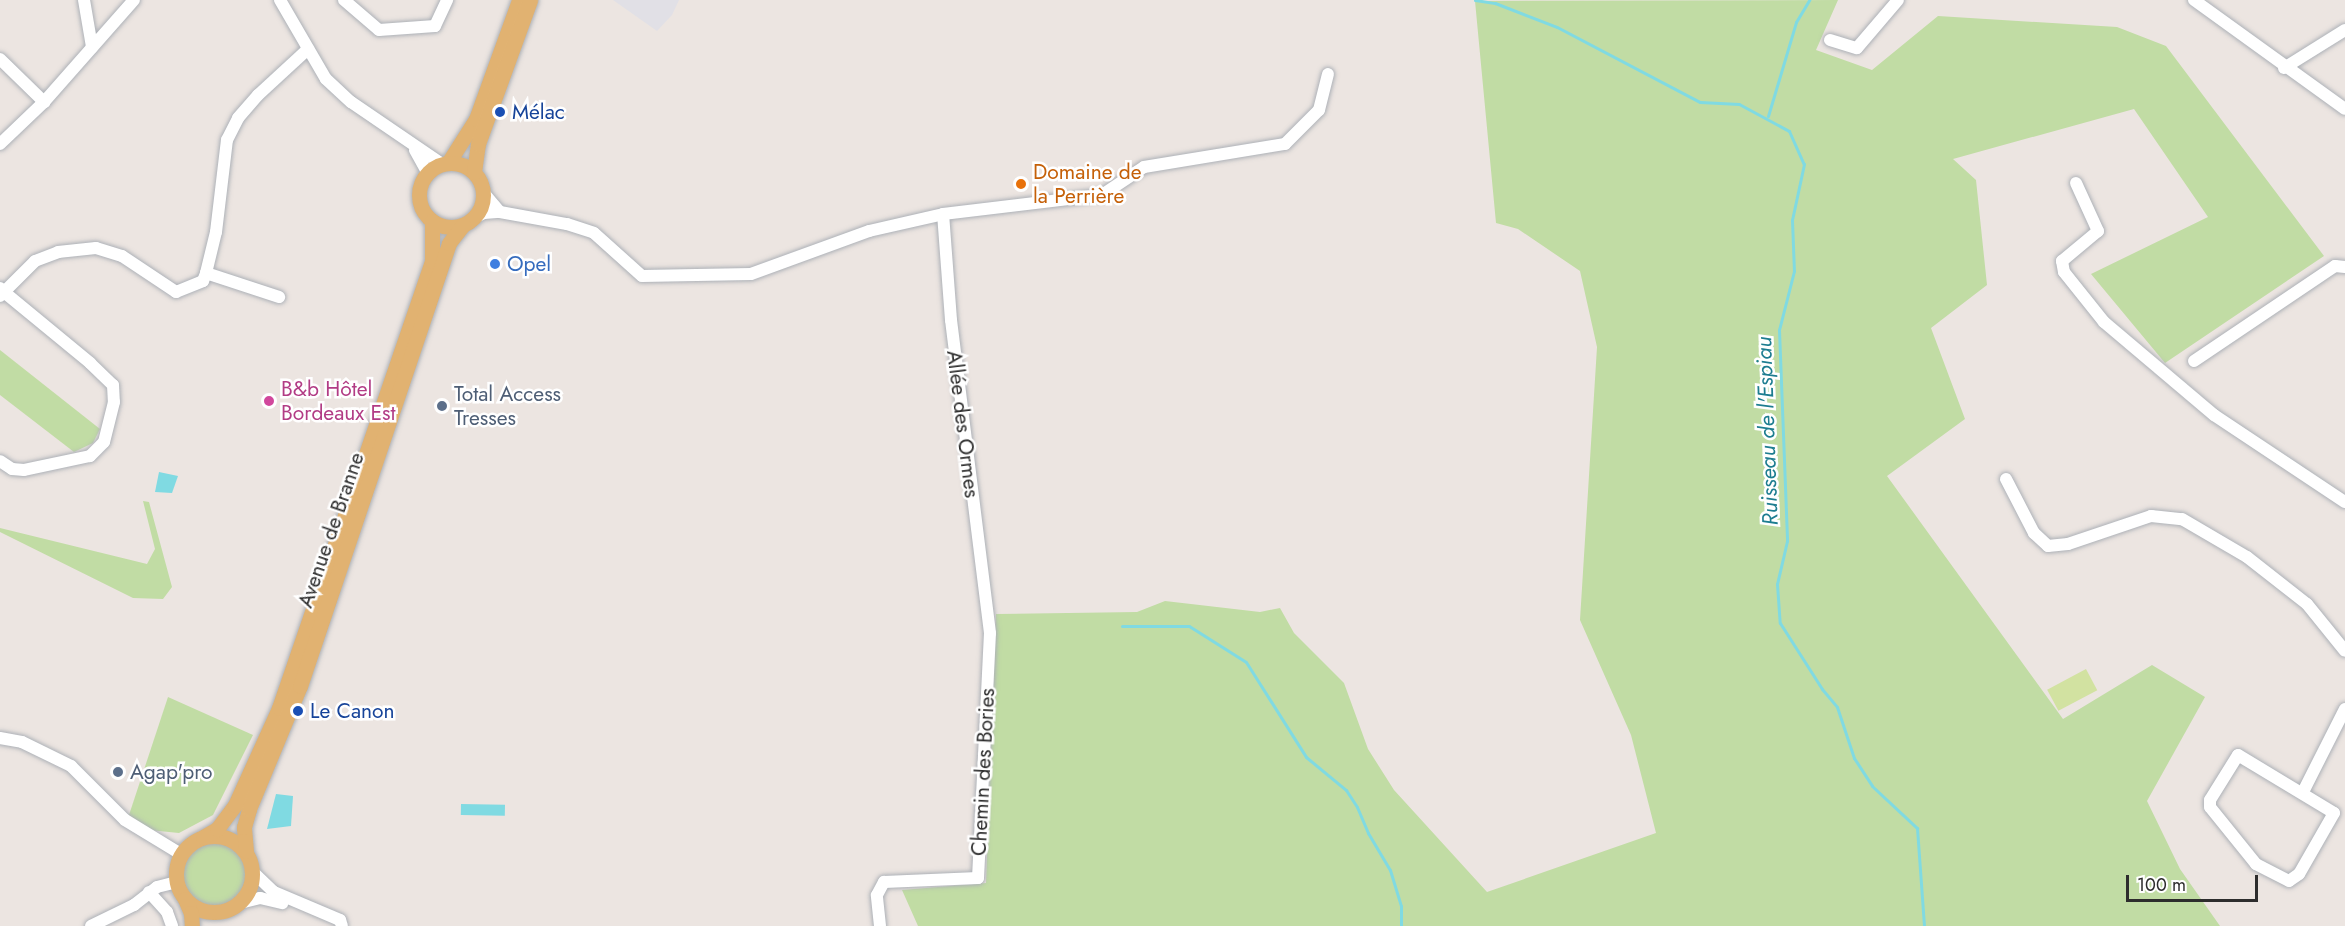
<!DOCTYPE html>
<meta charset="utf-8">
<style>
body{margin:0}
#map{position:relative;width:2345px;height:926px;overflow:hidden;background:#ece5e1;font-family:Jost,sans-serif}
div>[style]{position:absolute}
.industrial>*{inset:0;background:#e1e0e6}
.green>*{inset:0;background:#c1dca4}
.round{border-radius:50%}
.pitch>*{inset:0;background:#d2e2a1;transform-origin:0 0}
.water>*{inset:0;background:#80dae2;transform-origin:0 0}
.stream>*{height:3px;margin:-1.5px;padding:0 1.5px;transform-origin:1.5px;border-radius:1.5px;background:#80dae2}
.roads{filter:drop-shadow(0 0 2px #adb1b7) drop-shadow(0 0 2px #adb1b7)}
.minor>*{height:12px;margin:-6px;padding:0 6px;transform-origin:6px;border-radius:6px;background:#fff}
.major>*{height:15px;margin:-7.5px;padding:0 7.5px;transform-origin:7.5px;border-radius:7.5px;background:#e1b271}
.major>.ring{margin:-7.5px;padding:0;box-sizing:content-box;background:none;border:15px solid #e1b271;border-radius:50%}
.dots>*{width:16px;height:16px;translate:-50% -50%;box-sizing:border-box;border:3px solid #fff;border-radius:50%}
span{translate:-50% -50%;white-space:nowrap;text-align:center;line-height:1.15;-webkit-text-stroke:5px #fff;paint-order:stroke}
.transit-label{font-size:21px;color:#164399}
.left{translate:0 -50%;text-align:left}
.food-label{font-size:21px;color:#c56008}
.shop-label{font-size:21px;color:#366cbe}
.hotel-label{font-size:21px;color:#b23c85}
.service-label{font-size:21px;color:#4e5e75}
.street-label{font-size:21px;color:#2d2d2d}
.water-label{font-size:22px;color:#1d7d90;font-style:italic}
.scale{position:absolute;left:2126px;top:875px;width:132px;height:27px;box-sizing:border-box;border:3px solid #2d2d2d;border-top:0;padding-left:8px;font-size:18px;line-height:21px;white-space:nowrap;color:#2d2d2d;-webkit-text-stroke:4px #fff;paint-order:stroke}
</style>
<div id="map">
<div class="industrial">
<i style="clip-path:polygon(613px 0,679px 0,672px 15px,657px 31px)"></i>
</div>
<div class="green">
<i style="clip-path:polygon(1838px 0,1816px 50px,1872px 70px,1938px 16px,2117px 27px,2166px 46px,2324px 256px,2165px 363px,2091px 274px,2208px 217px,2134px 109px,1953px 159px,1976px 180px,1987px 285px,1931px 328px,1965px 419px,1887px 476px,2063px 719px,2152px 665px,2205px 697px,2147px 801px,2180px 869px,2220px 926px,918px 926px,902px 890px,986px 883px,996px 614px,1137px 612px,1165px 601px,1260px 612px,1280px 608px,1294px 633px,1344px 683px,1368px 749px,1394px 790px,1487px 892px,1656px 833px,1631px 735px,1580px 620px,1597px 347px,1580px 271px,1518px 229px,1496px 223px,1475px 1px)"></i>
<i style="clip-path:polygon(0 350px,100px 429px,93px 443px,74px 452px,0 395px)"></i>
<i style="clip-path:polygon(143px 501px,149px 502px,172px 587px,163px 599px,133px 598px,0 532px,0 528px,147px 564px,155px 549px)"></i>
<i style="clip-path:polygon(168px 697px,253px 735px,213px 815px,179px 833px,149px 830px,129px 815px)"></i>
<i class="round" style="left:183px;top:842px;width:64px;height:64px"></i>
</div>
<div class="pitch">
<i style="left:2086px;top:669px;width:24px;height:44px;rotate:62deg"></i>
</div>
<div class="water">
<i style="clip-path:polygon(159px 472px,178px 476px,172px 493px,155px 492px)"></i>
<i style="clip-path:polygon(276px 794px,293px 796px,291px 826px,267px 829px)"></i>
<i style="left:461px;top:804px;width:44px;height:11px;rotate:1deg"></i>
</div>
<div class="stream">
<i style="left:1475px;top:0;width:20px;rotate:9deg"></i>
<i style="left:1495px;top:3px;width:66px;rotate:21.2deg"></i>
<i style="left:1557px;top:27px;width:161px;rotate:27.7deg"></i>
<i style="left:1700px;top:102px;width:39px;rotate:3deg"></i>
<i style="left:1739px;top:104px;width:57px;rotate:28.4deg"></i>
<i style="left:1789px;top:131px;width:36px;rotate:66deg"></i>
<i style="left:1804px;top:164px;width:57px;rotate:102.1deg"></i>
<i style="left:1792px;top:220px;width:51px;rotate:87.8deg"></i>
<i style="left:1794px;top:271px;width:61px;rotate:104.3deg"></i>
<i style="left:1779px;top:330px;width:211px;rotate:87.8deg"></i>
<i style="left:1787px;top:541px;width:44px;rotate:103.1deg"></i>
<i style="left:1777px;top:584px;width:39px;rotate:86deg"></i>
<i style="left:1780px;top:623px;width:78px;rotate:57.5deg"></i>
<i style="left:1822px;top:689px;width:23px;rotate:50deg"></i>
<i style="left:1837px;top:707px;width:54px;rotate:71.6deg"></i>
<i style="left:1854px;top:758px;width:33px;rotate:57deg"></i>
<i style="left:1872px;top:786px;width:62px;rotate:43deg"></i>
<i style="left:1917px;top:828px;width:98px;rotate:85.9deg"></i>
<i style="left:1768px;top:116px;width:98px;rotate:-73.4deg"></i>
<i style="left:1796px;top:22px;width:26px;rotate:-59deg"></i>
<i style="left:1122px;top:626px;width:67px"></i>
<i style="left:1189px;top:626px;width:67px;rotate:32.3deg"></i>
<i style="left:1246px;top:662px;width:112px;rotate:57.7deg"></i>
<i style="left:1306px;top:757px;width:52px;rotate:39.5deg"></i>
<i style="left:1346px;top:790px;width:20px;rotate:57deg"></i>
<i style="left:1357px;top:807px;width:28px;rotate:67deg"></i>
<i style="left:1368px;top:833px;width:43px;rotate:59.3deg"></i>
<i style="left:1390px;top:870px;width:38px;rotate:73deg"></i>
<i style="left:1401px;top:906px;width:20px;rotate:90deg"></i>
</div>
<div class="roads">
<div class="minor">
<i style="left:84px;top:0;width:48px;rotate:80.3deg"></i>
<i style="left:280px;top:0;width:91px;rotate:59.8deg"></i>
<i style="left:326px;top:79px;width:34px;rotate:43deg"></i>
<i style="left:351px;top:102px;width:110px;rotate:34.3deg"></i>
<i style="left:344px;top:0;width:46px;rotate:40.6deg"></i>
<i style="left:379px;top:30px;width:56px;rotate:-4.1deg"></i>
<i style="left:435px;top:26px;width:29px;rotate:-65deg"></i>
<i style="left:2194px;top:0;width:186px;rotate:35.8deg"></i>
<i style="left:1830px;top:40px;width:28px;rotate:17deg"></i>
<i style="left:1857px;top:48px;width:63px;rotate:-49.5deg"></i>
<i style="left:0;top:59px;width:62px;rotate:44.3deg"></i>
<i style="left:2284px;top:68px;width:72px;rotate:-31.9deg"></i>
<i style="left:0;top:144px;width:61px;rotate:-43.7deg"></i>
<i style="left:44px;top:102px;width:136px;rotate:-48.6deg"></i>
<i style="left:415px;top:150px;width:26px;rotate:61deg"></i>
<i style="left:2076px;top:183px;width:53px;rotate:65.4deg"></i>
<i style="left:2098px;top:231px;width:47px;rotate:140.2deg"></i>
<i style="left:2062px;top:261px;width:11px;rotate:80deg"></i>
<i style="left:2064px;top:272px;width:64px;rotate:51.3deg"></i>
<i style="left:2104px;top:322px;width:144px;rotate:40.2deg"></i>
<i style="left:2214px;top:415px;width:157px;rotate:33.6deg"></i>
<i style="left:483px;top:192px;width:26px;rotate:50deg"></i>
<i style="left:472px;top:219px;width:13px;rotate:-27deg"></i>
<i style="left:484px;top:213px;width:16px;rotate:-4deg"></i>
<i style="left:500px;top:212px;width:68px;rotate:10.2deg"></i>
<i style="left:567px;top:224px;width:28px;rotate:18deg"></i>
<i style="left:594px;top:233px;width:64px;rotate:41.9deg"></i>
<i style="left:642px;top:276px;width:109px;rotate:-1.1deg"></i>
<i style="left:751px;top:274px;width:126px;rotate:-20deg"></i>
<i style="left:869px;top:231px;width:76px;rotate:-12.9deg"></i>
<i style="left:943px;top:214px;width:160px;rotate:-6.8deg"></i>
<i style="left:1102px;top:195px;width:50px;rotate:-33.7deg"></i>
<i style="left:1144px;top:167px;width:143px;rotate:-9.3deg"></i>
<i style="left:1285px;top:144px;width:48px;rotate:-45deg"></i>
<i style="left:1319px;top:110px;width:37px;rotate:-76deg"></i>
<i style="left:206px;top:273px;width:42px;rotate:-76.3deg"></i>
<i style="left:216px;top:232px;width:93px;rotate:-83.2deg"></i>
<i style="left:227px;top:140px;width:25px;rotate:-63deg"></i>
<i style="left:238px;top:118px;width:30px;rotate:-49deg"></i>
<i style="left:258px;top:95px;width:68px;rotate:-42.6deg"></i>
<i style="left:0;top:288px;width:6px;rotate:45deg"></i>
<i style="left:4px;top:292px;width:44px;rotate:-45deg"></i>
<i style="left:35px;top:261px;width:25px;rotate:-21deg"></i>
<i style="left:58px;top:252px;width:38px;rotate:-6deg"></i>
<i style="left:96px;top:248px;width:27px;rotate:17deg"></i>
<i style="left:122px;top:256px;width:65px;rotate:33.7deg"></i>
<i style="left:176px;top:292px;width:29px;rotate:-22deg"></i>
<i style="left:203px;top:281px;width:9px;rotate:-69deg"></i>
<i style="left:206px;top:273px;width:77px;rotate:18.2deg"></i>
<i style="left:0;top:296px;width:6px;rotate:-45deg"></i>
<i style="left:4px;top:292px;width:112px;rotate:39.5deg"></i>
<i style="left:90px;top:363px;width:32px;rotate:44deg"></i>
<i style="left:113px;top:385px;width:17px;rotate:87deg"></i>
<i style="left:114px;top:402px;width:41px;rotate:104deg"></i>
<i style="left:104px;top:442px;width:20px;rotate:135deg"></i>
<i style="left:90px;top:456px;width:67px;rotate:168deg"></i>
<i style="left:24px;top:470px;width:12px;rotate:-175deg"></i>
<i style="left:12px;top:469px;width:14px;rotate:-146deg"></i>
<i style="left:2194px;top:361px;width:170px;rotate:-34deg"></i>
<i style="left:2335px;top:266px;width:10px;rotate:6deg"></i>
<i style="left:2006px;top:479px;width:61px;rotate:62.6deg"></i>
<i style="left:2034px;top:533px;width:19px;rotate:43deg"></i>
<i style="left:2048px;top:546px;width:20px;rotate:-6deg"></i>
<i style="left:2068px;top:544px;width:88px;rotate:-18.6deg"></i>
<i style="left:2151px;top:516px;width:31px;rotate:6deg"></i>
<i style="left:2182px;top:519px;width:75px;rotate:30.3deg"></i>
<i style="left:2247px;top:557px;width:76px;rotate:38.1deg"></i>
<i style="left:2307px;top:604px;width:60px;rotate:51deg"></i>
<i style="left:0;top:738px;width:22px;rotate:10deg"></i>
<i style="left:22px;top:742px;width:55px;rotate:26.1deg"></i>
<i style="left:71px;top:766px;width:76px;rotate:45deg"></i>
<i style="left:125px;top:820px;width:66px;rotate:31.3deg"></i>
<i style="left:2238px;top:755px;width:112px;rotate:31.1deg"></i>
<i style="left:2334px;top:813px;width:70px;rotate:119.8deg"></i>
<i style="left:2299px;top:874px;width:12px;rotate:145deg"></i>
<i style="left:2289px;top:881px;width:37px;rotate:-153deg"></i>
<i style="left:2256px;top:864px;width:73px;rotate:-128.9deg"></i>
<i style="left:2210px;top:807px;width:7px;rotate:-90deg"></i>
<i style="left:2210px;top:800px;width:53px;rotate:-58.1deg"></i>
<i style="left:2303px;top:792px;width:93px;rotate:-63.2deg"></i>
<i style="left:253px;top:872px;width:29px;rotate:44deg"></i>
<i style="left:274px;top:892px;width:72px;rotate:23deg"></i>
<i style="left:340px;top:920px;width:6px;rotate:72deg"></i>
<i style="left:149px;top:892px;width:27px;rotate:48deg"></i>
<i style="left:167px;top:912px;width:15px;rotate:70deg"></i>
<i style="left:240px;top:903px;width:21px;rotate:-14deg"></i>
<i style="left:260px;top:898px;width:23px;rotate:13deg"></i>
<i style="left:91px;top:926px;width:48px;rotate:-26deg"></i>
<i style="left:134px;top:905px;width:29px;rotate:-38deg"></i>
<i style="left:157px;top:887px;width:21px;rotate:-14deg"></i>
<i style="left:880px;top:926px;width:31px;rotate:-96deg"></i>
<i style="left:877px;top:895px;width:15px;rotate:-62deg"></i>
<i style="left:884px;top:882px;width:94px;rotate:-2.4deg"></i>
<i style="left:978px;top:878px;width:245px;rotate:-87.2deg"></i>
<i style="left:990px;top:633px;width:315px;rotate:-97.1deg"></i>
<i style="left:951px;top:320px;width:106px;rotate:-94.3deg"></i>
</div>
<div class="major">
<i style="left:448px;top:163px;width:52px;rotate:-57.5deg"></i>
<i style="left:476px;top:119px;width:127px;rotate:-70.1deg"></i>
<i class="ring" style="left:419px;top:163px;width:49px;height:49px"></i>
<i style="left:474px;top:172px;width:28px;rotate:-82deg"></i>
<i style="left:478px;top:144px;width:153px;rotate:-70.1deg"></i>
<i class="ring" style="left:176px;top:836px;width:61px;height:61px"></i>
<i style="left:203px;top:837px;width:16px;rotate:-30deg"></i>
<i style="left:217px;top:829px;width:30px;rotate:-53deg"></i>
<i style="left:235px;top:805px;width:107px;rotate:-65.6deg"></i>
<i style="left:279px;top:708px;width:472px;rotate:-71.1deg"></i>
<i style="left:432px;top:261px;width:40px;rotate:-90deg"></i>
<i style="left:246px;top:851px;width:24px;rotate:-95deg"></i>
<i style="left:244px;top:827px;width:19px;rotate:-74deg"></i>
<i style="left:249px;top:809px;width:133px;rotate:-67.5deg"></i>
<i style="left:300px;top:686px;width:467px;rotate:-71.4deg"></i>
<i style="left:449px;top:243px;width:23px;rotate:-52deg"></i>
<i style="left:185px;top:899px;width:15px;rotate:67deg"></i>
<i style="left:191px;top:913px;width:13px;rotate:86deg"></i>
</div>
</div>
<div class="dots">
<i style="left:500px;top:112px;background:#1a4fb4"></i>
<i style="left:1021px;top:184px;background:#e8710a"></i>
<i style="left:495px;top:264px;background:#3f7fe0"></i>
<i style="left:269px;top:401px;background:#d1479c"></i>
<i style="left:442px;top:406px;background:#5c6f8a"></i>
<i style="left:298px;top:711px;background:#1a4fb4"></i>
<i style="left:118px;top:772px;background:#5c6f8a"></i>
</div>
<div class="transit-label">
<span class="left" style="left:512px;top:112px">Mélac</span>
<span class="left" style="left:310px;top:711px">Le Canon</span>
</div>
<div class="food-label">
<span class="left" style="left:1033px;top:184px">Domaine de<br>la Perrière</span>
</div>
<div class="shop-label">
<span class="left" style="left:507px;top:264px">Opel</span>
</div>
<div class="hotel-label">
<span class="left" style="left:281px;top:401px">B&amp;b Hôtel<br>Bordeaux Est</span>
</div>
<div class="service-label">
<span class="left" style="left:454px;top:406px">Total Access<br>Tresses</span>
<span class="left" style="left:130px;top:772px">Agap'pro</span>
</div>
<div class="street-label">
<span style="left:963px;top:424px;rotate:83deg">Allée des Ormes</span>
<span style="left:331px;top:530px;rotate:-71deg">Avenue de Branne</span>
<span style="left:983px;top:772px;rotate:-87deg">Chemin des Bories</span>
</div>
<div class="water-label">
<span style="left:1767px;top:431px;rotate:-92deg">Ruisseau de l'Espiau</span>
</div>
<div class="scale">100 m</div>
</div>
